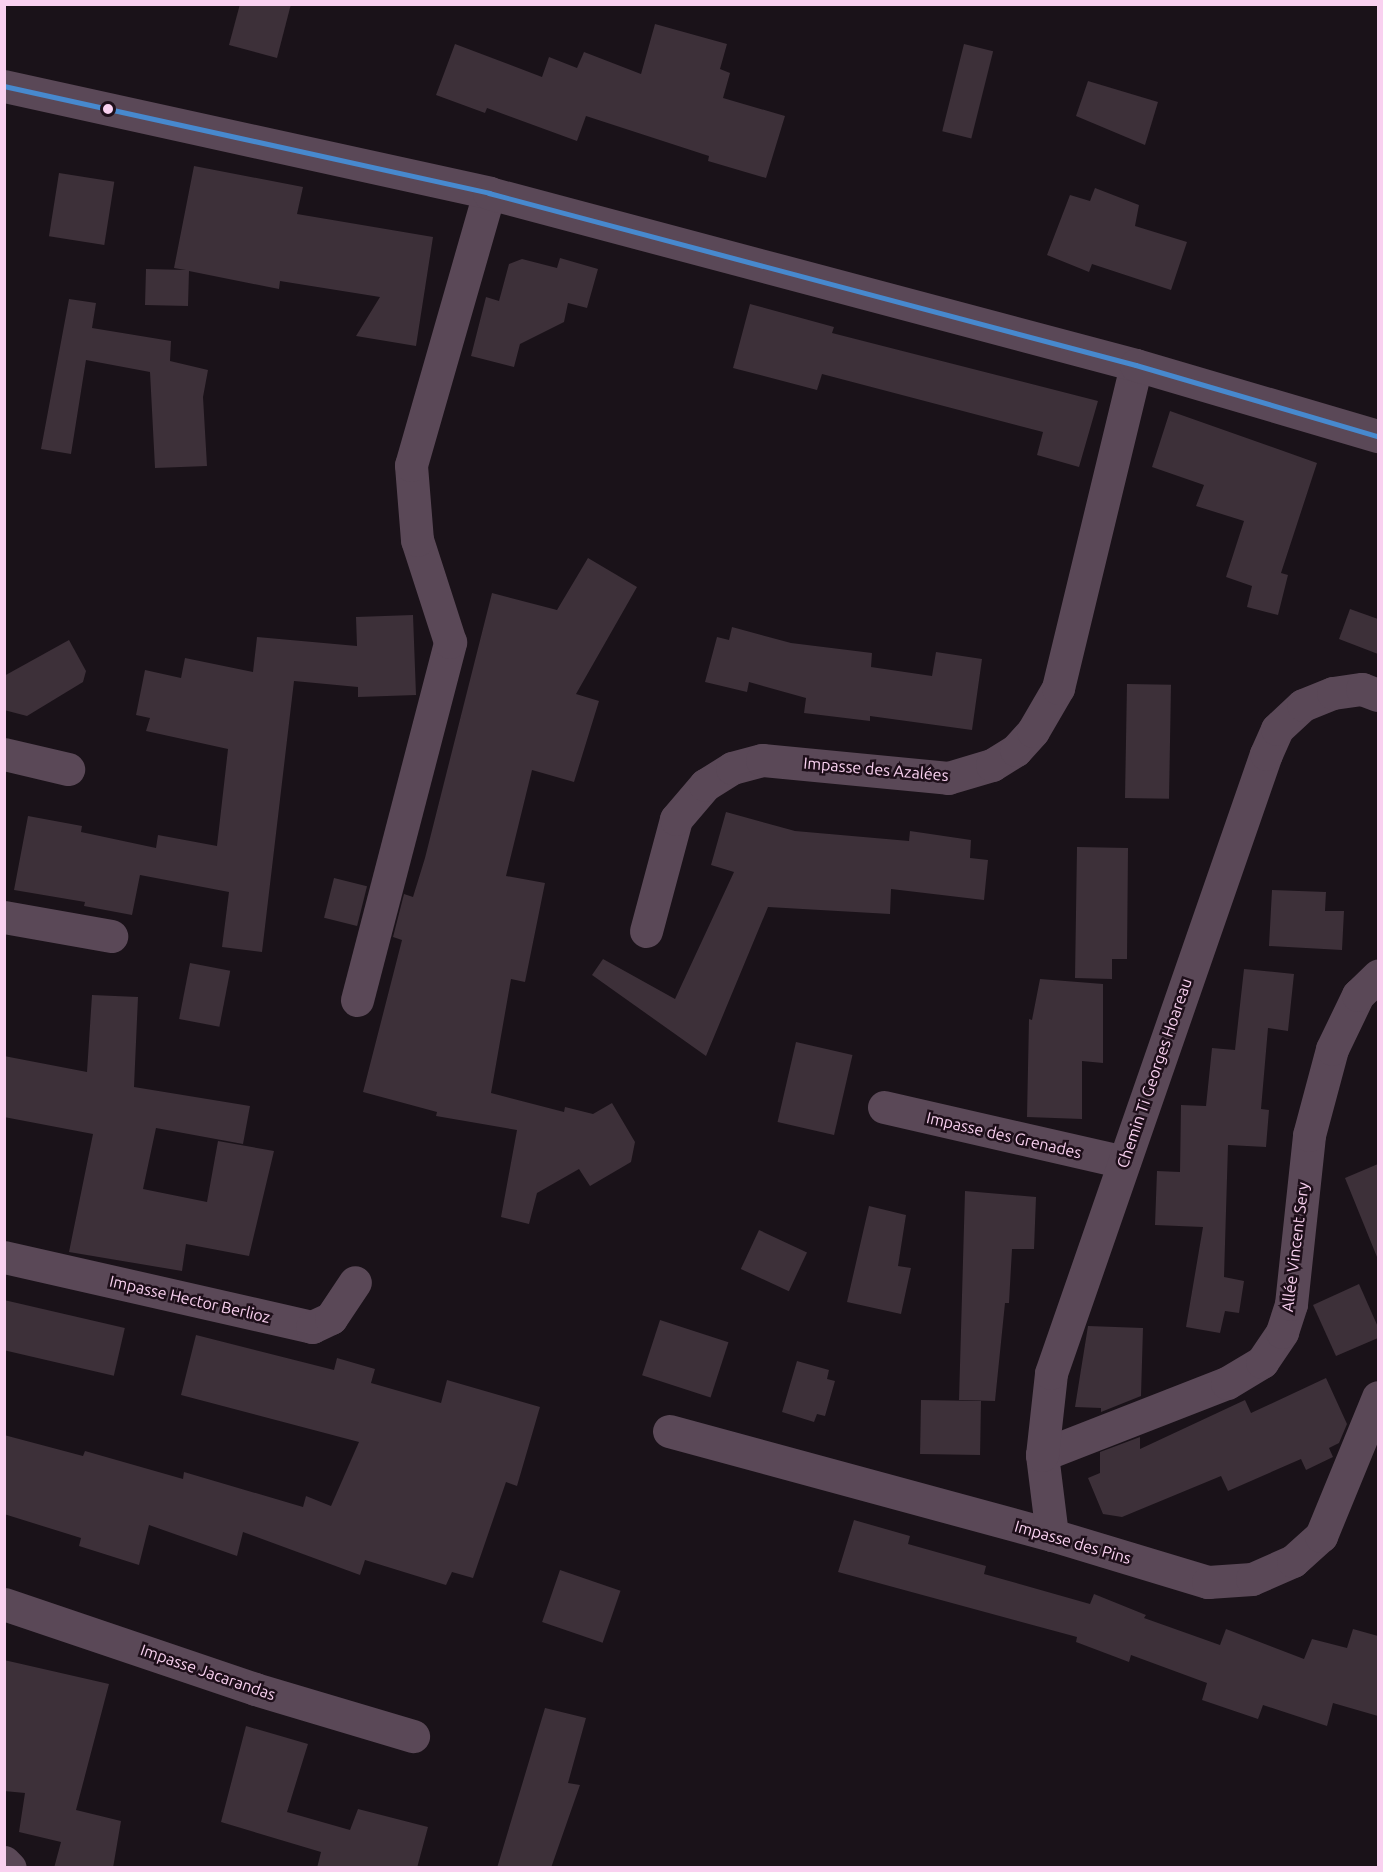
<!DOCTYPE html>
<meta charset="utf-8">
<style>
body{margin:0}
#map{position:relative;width:1383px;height:1872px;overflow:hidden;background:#1a1219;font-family:Ubuntu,sans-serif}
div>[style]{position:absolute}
.building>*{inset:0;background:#3d3039;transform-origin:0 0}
.minor>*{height:33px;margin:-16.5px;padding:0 16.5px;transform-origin:16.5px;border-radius:16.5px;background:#5a4857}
.tertiary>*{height:33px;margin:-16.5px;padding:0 16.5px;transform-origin:16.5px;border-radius:16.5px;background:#5a4857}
.bus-1>*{height:4.5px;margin:-2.25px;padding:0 2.25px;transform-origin:2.25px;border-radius:2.25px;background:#4789ce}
.dots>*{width:16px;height:16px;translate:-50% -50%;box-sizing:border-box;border:3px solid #1e0f1a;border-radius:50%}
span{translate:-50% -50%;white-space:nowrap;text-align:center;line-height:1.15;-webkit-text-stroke:5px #1e0f1a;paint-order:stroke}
.street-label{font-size:16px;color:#f9d1f0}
.frame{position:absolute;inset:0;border:6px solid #f9d1f0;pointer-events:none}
</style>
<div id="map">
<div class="building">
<i style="clip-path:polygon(240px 4px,291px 4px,277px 58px,229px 45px)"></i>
<i style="clip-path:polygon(655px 24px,727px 44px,720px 69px,730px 73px,723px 98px,785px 116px,766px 178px,708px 161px,709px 156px,586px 116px,577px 141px,487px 108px,485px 113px,436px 95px,455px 44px,542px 77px,549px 57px,577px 68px,584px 52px,641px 74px)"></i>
<i style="left:964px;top:44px;width:30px;height:90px;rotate:14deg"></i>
<i style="clip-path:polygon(1088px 81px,1158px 102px,1145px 145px,1076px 116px)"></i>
<i style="clip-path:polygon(194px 166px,303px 187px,297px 214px,433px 237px,416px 346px,356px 336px,380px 297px,280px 281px,279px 289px,189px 271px,188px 306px,145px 305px,146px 269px,186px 270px,174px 268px)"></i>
<i style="left:59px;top:173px;width:56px;height:64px;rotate:9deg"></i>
<i style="clip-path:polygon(1095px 188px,1139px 205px,1135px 226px,1187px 242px,1171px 290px,1092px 264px,1089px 272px,1047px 255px,1070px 195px,1090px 201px)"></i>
<i style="clip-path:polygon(560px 258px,598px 269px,587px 308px,568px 303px,564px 322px,520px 344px,514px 367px,471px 356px,486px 297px,499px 301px,509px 264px,522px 259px,557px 268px)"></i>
<i style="clip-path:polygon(69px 299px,96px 303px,92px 328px,171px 341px,170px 361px,208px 370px,203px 397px,207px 466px,155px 468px,150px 372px,86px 360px,71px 454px,41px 449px)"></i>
<i style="clip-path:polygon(750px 304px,834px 327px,832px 333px,1098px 401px,1079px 467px,1037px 455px,1043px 432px,822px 374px,817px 390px,733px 368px)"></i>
<i style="clip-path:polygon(1170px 411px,1317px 463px,1281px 573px,1288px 575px,1278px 615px,1247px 607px,1252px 586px,1226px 577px,1244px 521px,1196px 506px,1204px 485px,1152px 467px)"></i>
<i style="clip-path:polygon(588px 558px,637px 587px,576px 694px,599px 701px,574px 782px,532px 770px,506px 876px,545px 883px,525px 982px,511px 979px,491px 1093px,564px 1112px,565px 1107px,593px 1114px,612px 1103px,635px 1142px,631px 1162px,590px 1186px,579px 1169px,537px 1193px,529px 1224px,501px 1217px,517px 1130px,436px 1116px,437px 1112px,363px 1092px,402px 940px,393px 937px,404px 894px,413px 897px,425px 858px,492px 593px,557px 610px)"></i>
<i style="clip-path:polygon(1350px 609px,1378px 619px,1378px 654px,1339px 639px)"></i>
<i style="clip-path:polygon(413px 615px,416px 695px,358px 697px,358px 687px,294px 681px,262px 952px,222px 947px,229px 892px,140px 875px,132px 915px,84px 906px,85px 902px,14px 890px,28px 816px,82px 826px,81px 832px,156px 848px,158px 835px,217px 846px,228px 749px,146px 731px,150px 718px,136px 715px,145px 670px,181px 678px,185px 658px,253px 672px,257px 637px,357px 646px,356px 617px)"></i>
<i style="clip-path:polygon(732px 627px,791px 643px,872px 653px,871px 667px,932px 676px,936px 652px,982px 659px,972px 730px,870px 716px,870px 721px,804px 713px,806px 698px,749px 682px,747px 692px,705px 682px,717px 637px,729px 640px)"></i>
<i style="clip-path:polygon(69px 640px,86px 671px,83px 682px,27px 716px,4px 710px,4px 676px)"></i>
<i style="left:1127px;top:684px;width:44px;height:114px;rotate:1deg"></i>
<i style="clip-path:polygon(726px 812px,795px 831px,909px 841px,910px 831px,971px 840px,970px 858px,988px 860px,984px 900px,891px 889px,890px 914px,768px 907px,706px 1056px,592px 975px,603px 959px,675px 999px,734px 872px,711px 865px)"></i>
<i style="clip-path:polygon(1077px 847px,1128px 848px,1127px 959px,1112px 959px,1112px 979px,1075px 978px)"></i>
<i style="left:334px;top:878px;width:34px;height:41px;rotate:14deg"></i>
<i style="clip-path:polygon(1272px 890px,1326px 892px,1325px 911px,1344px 911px,1342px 950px,1269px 946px)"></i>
<i style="left:190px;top:963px;width:41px;height:57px;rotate:11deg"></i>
<i style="clip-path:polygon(1244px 969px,1294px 974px,1288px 1031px,1268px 1028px,1261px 1109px,1269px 1110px,1266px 1147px,1228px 1145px,1224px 1277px,1244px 1281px,1239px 1313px,1225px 1311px,1220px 1333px,1186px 1327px,1203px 1227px,1155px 1225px,1157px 1171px,1180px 1172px,1181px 1105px,1206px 1106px,1212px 1048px,1235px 1050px)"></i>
<i style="clip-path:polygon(1040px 979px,1103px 984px,1103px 1063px,1082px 1061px,1082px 1119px,1027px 1117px,1029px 1019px,1032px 1020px)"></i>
<i style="clip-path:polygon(92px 995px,138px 997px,134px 1087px,250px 1106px,243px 1144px,156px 1128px,143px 1189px,207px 1202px,218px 1141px,274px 1151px,249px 1256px,186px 1244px,182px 1271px,69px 1252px,93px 1134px,4px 1117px,4px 1056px,87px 1072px)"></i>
<i style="left:796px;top:1042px;width:58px;height:82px;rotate:13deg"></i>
<i style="clip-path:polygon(1378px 1164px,1378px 1257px,1377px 1257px,1345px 1178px)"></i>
<i style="clip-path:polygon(965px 1191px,1036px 1197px,1034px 1249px,1012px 1249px,1009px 1303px,1005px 1303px,995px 1401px,959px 1400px)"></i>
<i style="clip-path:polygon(869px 1206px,906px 1215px,898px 1266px,911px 1268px,901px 1314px,847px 1302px)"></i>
<i style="left:759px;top:1230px;width:53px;height:43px;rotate:25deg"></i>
<i style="clip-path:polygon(1359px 1284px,1378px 1327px,1378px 1338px,1336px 1356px,1313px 1305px)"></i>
<i style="left:4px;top:1300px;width:124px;height:49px;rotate:13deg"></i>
<i style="left:660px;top:1320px;width:72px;height:58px;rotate:18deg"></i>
<i style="clip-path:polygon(1088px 1326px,1143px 1328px,1141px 1396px,1101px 1412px,1101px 1408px,1075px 1407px)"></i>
<i style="clip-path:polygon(196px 1335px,334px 1370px,337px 1358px,375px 1369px,371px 1383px,441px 1403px,447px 1380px,540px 1407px,517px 1486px,506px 1482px,473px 1578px,452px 1572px,446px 1585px,365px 1560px,360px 1575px,243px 1532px,237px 1556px,149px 1525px,139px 1565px,79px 1546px,81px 1538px,4px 1514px,4px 1435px,83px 1456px,85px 1451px,183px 1479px,184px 1472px,303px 1507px,306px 1496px,331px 1506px,359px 1442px,181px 1395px)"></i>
<i style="clip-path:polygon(797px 1361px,829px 1370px,827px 1379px,835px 1381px,825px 1416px,817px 1414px,814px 1422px,782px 1412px)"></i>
<i style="clip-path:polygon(1326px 1378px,1347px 1424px,1339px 1443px,1329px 1448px,1333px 1457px,1306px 1470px,1301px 1459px,1228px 1491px,1221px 1476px,1122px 1517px,1103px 1514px,1088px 1478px,1100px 1473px,1100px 1452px,1140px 1437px,1140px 1449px,1245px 1400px,1251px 1413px)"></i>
<i style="left:921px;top:1400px;width:60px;height:54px;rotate:1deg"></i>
<i style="clip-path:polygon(854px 1520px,910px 1536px,908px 1544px,986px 1566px,984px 1574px,1090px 1604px,1094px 1594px,1146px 1615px,1144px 1618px,1220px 1645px,1226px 1629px,1304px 1659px,1312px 1639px,1347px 1648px,1353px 1629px,1378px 1636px,1378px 1716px,1333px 1703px,1327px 1726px,1263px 1705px,1258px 1719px,1202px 1700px,1207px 1683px,1131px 1655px,1129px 1662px,1076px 1642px,1077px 1637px,838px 1572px)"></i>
<i style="left:560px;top:1570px;width:64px;height:55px;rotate:19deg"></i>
<i style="clip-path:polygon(4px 1660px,109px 1684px,76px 1810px,121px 1821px,113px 1868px,54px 1868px,61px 1842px,19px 1832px,25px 1793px,4px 1791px)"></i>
<i style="clip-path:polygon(545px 1708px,586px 1718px,568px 1783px,580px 1785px,551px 1868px,497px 1868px)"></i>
<i style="clip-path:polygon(246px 1726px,308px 1744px,287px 1812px,350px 1830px,358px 1809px,428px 1827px,417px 1868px,317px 1868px,321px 1852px,221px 1822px)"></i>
</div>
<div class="minor">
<i style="left:4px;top:754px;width:66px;rotate:13.2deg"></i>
<i style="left:4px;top:917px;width:109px;rotate:10.1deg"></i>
<i style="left:646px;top:931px;width:116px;rotate:-75deg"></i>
<i style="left:676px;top:819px;width:45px;rotate:-49.5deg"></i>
<i style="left:705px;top:785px;width:32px;rotate:-32deg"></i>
<i style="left:732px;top:768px;width:31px;rotate:-15deg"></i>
<i style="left:762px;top:760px;width:187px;rotate:5.5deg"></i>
<i style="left:948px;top:778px;width:46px;rotate:-16.5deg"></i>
<i style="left:992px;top:765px;width:28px;rotate:-32deg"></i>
<i style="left:1016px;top:750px;width:25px;rotate:-48deg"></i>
<i style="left:1033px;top:731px;width:50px;rotate:-59.8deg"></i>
<i style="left:1058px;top:688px;width:332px;rotate:-76.4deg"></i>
<i style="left:357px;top:1000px;width:370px;rotate:-75.4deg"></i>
<i style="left:450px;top:642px;width:107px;rotate:-107.9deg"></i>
<i style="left:417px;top:540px;width:75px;rotate:-94.6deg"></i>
<i style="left:411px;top:465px;width:283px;rotate:-74deg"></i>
<i style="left:884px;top:1107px;width:246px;rotate:12.9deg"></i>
<i style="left:4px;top:1257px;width:316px;rotate:12.8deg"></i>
<i style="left:312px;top:1327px;width:21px;rotate:-25deg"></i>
<i style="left:331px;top:1318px;width:43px;rotate:-56.3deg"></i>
<i style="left:669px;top:1431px;width:397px;rotate:15.2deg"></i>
<i style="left:1052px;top:1535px;width:163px;rotate:16.8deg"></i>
<i style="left:1208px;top:1582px;width:44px;rotate:-3.9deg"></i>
<i style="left:1252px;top:1579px;width:45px;rotate:-23.7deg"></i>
<i style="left:1293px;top:1561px;width:38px;rotate:-42deg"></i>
<i style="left:1321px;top:1536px;width:150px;rotate:-67.7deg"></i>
<i style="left:1042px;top:1455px;width:199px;rotate:-21.3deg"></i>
<i style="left:1227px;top:1383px;width:41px;rotate:-31deg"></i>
<i style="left:1262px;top:1362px;width:36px;rotate:-56deg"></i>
<i style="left:1282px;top:1332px;width:29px;rotate:-72deg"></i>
<i style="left:1291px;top:1304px;width:170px;rotate:-83.9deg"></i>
<i style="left:1309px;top:1135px;width:89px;rotate:-75deg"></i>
<i style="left:1332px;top:1049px;width:60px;rotate:-64.3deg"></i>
<i style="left:1358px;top:995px;width:28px;rotate:-44deg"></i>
<i style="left:1052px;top:1535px;width:81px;rotate:-97.1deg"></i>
<i style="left:1042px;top:1455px;width:82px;rotate:-83.7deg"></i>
<i style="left:1051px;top:1373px;width:655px;rotate:-70.85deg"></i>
<i style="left:1266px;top:754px;width:27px;rotate:-66deg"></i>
<i style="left:1277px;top:729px;width:35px;rotate:-43deg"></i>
<i style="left:1303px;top:705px;width:32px;rotate:-22deg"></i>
<i style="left:1333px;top:693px;width:29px;rotate:-8deg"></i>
<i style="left:1362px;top:689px;width:17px;rotate:21deg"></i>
<i style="left:4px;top:1604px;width:265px;rotate:18.7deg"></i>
<i style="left:255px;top:1689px;width:165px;rotate:16.6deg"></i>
<i style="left:4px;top:1862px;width:8px;rotate:45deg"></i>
</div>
<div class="tertiary">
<i style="left:4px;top:86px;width:497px;rotate:12.4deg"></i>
<i style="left:489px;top:193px;width:669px;rotate:14.89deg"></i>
<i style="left:1136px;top:365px;width:252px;rotate:16.4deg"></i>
</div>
<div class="bus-1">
<i style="left:4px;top:86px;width:497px;rotate:12.4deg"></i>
<i style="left:489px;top:193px;width:669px;rotate:14.89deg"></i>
<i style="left:1136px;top:365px;width:252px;rotate:16.4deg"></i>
</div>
<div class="dots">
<i style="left:108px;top:109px;background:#f9d1f0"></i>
</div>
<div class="street-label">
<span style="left:876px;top:769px;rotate:5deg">Impasse des Azalées</span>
<span style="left:1154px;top:1073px;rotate:-71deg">Chemin Ti Georges Hoareau</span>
<span style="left:1004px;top:1135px;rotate:13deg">Impasse des Grenades</span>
<span style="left:1295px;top:1247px;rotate:-83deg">Allée Vincent Sery</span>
<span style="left:190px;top:1299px;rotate:13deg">Impasse Hector Berlioz</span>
<span style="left:1073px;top:1542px;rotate:16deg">Impasse des Pins</span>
<span style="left:208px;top:1672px;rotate:19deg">Impasse Jacarandas</span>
</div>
<div class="frame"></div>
</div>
